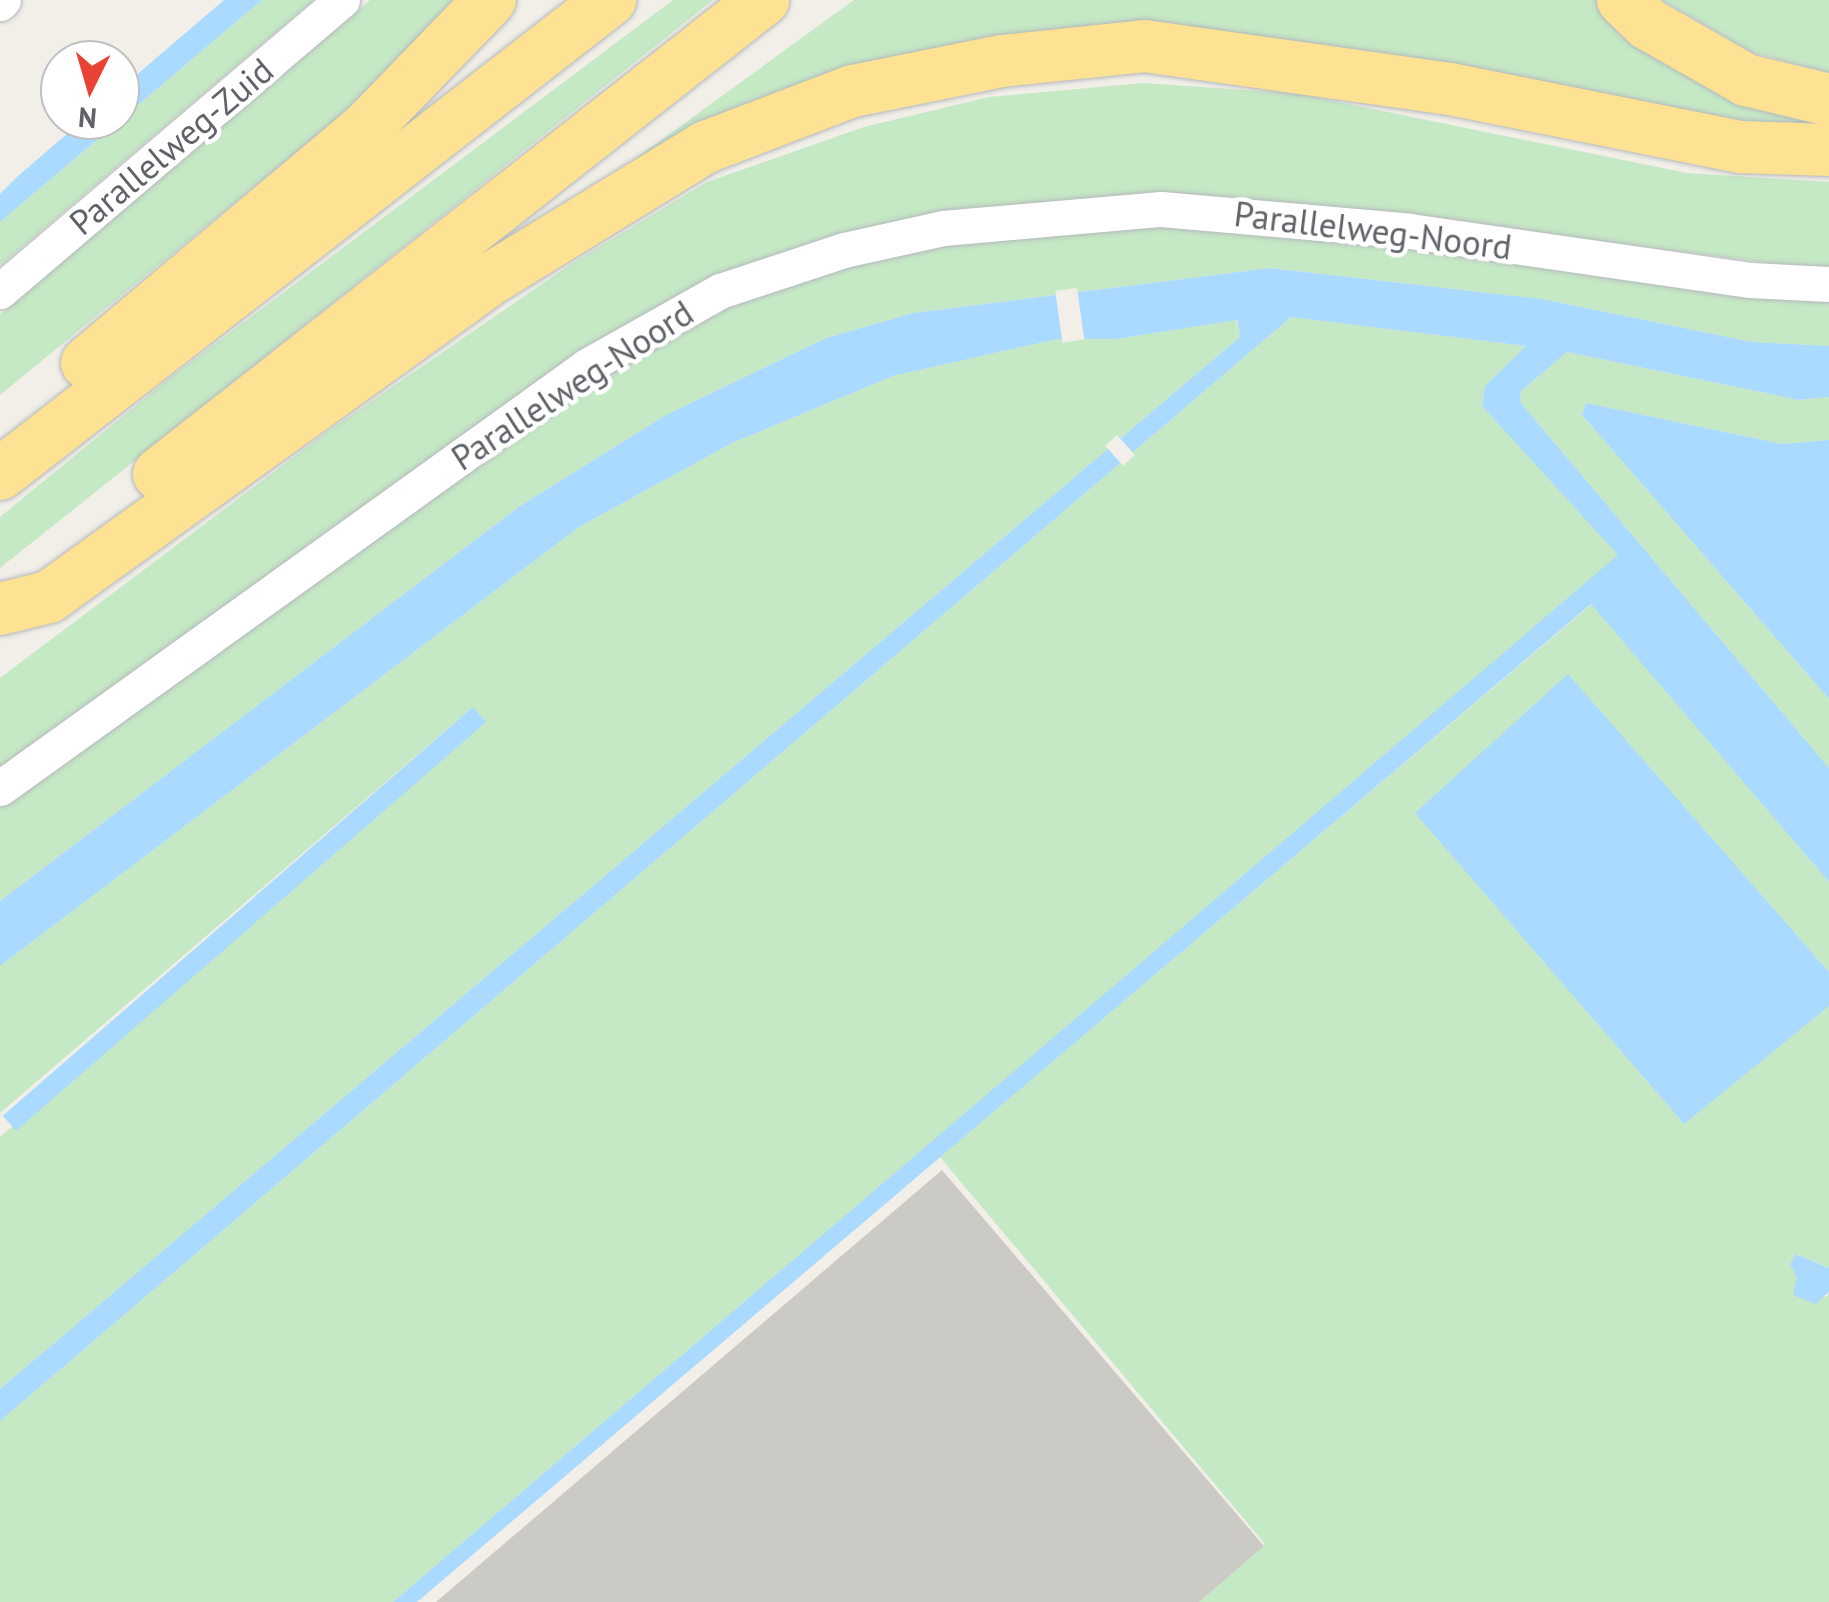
<!DOCTYPE html>
<style>
body{margin:0}
#map{position:relative;width:1829px;height:1602px;overflow:hidden;background:#f1efe8;font-family:"PT Sans",sans-serif}
div>[style]{position:absolute}
.green>*{inset:0;background:#c5e8c5}
.water>*{inset:0;background:#aadaff;transform-origin:0 0}
.pier>*{inset:0;background:#f1efe8;transform-origin:0 0}
.building>*{inset:0;background:#cccac5}
.roads{filter:drop-shadow(0 0 2px #b5b8bc) drop-shadow(0 0 2px #b5b8bc)}
.minor>*{height:35px;margin:-17.5px;padding:0 17.5px;transform-origin:17.5px;border-radius:17.5px;background:#fff}
.highway>*{height:52px;margin:-26px;padding:0 26px;transform-origin:26px;border-radius:26px;background:#fde293}
span{translate:-50% -50%;white-space:nowrap;text-align:center;line-height:1.15;-webkit-text-stroke:9px #fff;paint-order:stroke}
.street-label{font-size:35px;color:#5f6368}
.north{position:absolute;left:40px;top:40px;width:100px;height:100px;box-sizing:border-box;background:#fff;border:2px solid #bfc1c3;border-radius:50%;rotate:185deg;font-size:28px;font-weight:700;line-height:40px;text-align:center;color:#5f6368}
.north::after{content:'';display:block;margin:auto;width:35px;height:45px;background:#ea4335;clip-path:polygon(50% 0,100% 100%,50% 72%,0 100%)}
</style>
<div id="map">
<div class="green">
<i style="clip-path:polygon(262px 0,314px 0,0 266px,0 222px)"></i>
<i style="clip-path:polygon(370px 0,464px 0,332px 123px,0 395px,0 315px)"></i>
<i style="clip-path:polygon(673px 0,713px 0,0 568px,0 517px,171px 377px)"></i>
<i style="clip-path:polygon(854px 0,1602px 0,1829px 116px,1829px 135px,1138px 38px,598px 186px)"></i>
<i style="clip-path:polygon(1662px 0,1829px 0,1829px 73px,1751px 52px)"></i>
<i style="clip-path:polygon(1144px 83px,1299px 94px,1687px 173px,1829px 182px,1829px 271px,1414px 217px,1199px 197px,967px 208px,766px 259px,0 772px,0 678px,327px 432px,571px 264px,707px 182px,864px 127px,989px 97px)"></i>
<i style="clip-path:polygon(1164px 225px,1270px 229px,1829px 298px,1829px 346px,1752px 342px,1542px 299px,1270px 268px,913px 313px,826px 338px,666px 415px,520px 506px,0 901px,0 806px,596px 377px,724px 304px,905px 249px)"></i>
<i style="clip-path:polygon(1291px 317px,1526px 346px,1485px 386px,1482px 406px,1619px 555px,393px 1602px,0 1602px,0 1421px)"></i>
<i style="clip-path:polygon(1236px 320px,1240px 337px,0 1389px,0 1137px,485px 722px,473px 707px,0 1113px,0 966px,579px 527px,732px 443px,893px 376px,1057px 339px,1117px 339px)"></i>
<i style="clip-path:polygon(1567px 352px,1799px 400px,1829px 397px,1829px 440px,1783px 444px,1586px 403px,1582px 415px,1829px 699px,1829px 768px,1520px 402px,1521px 391px)"></i>
<i style="clip-path:polygon(1592px 604px,1829px 882px,1829px 972px,1568px 675px,1416px 813px,1683px 1123px,1829px 1006px,1829px 1268px,1797px 1254px,1826px 1298px,1829px 1292px,1829px 1602px,1199px 1602px,1265px 1544px,940px 1157px)"></i>
</div>
<div class="water">
<i style="clip-path:polygon(224px 0,262px 0,0 222px,0 194px,17px 177px,83px 120px,120px 120px,120px 89px)"></i>
<i style="clip-path:polygon(1270px 268px,1542px 299px,1752px 342px,1829px 346px,1829px 397px,1799px 400px,1567px 352px,1521px 391px,1520px 402px,1829px 768px,1829px 882px,1591px 604px,417px 1602px,393px 1602px,1618px 555px,1482px 406px,1485px 386px,1526px 346px,1291px 317px,0 1421px,0 1389px,1240px 337px,1237px 320px,1117px 339px,1057px 339px,893px 376px,732px 443px,579px 527px,0 966px,0 901px,520px 506px,666px 415px,826px 338px,913px 313px)"></i>
<i style="clip-path:polygon(1586px 403px,1783px 444px,1829px 440px,1829px 699px,1582px 415px)"></i>
<i style="clip-path:polygon(1568px 674px,1829px 972px,1829px 1006px,1684px 1124px,1415px 813px)"></i>
<i style="left:473px;top:707px;width:20px;height:623px;rotate:49deg"></i>
<i style="clip-path:polygon(1796px 1254px,1829px 1268px,1829px 1292px,1815px 1304px,1793px 1295px,1797px 1277px,1790px 1264px)"></i>
</div>
<div class="pier">
<i style="left:1077px;top:288px;width:52px;height:22px;rotate:82deg"></i>
<i style="left:1117px;top:435px;width:27px;height:16px;rotate:48deg"></i>
</div>
<div class="building">
<i style="clip-path:polygon(942px 1170px,1264px 1546px,1199px 1602px,436px 1602px)"></i>
</div>
<div class="roads">
<div class="minor">
<i style="left:0;top:3px;width:4px;rotate:-45deg"></i>
<i style="left:0;top:291px;width:449px;rotate:-40.4deg"></i>
<i style="left:0;top:788px;width:723px;rotate:-35.71deg"></i>
<i style="left:587px;top:366px;width:153px;rotate:-29.4deg"></i>
<i style="left:720px;top:291px;width:131px;rotate:-18.3deg"></i>
<i style="left:844px;top:250px;width:101px;rotate:-12.5deg"></i>
<i style="left:943px;top:228px;width:219px;rotate:-5deg"></i>
<i style="left:1161px;top:209px;width:250px;rotate:5deg"></i>
<i style="left:1410px;top:231px;width:344px;rotate:8.2deg"></i>
<i style="left:1750px;top:280px;width:79px;rotate:2.9deg"></i>
</div>
<div class="highway">
<i style="left:1623px;top:0;width:35px;rotate:44deg"></i>
<i style="left:1648px;top:24px;width:113px;rotate:29.7deg"></i>
<i style="left:1746px;top:80px;width:85px;rotate:13.5deg"></i>
<i style="left:87px;top:363px;width:365px;rotate:-40.1deg"></i>
<i style="left:366px;top:128px;width:178px;rotate:-45.9deg"></i>
<i style="left:0;top:474px;width:773px;rotate:-37.85deg"></i>
<i style="left:159px;top:474px;width:768px;rotate:-38.12deg"></i>
<i style="left:0;top:609px;width:50px;rotate:-13.8deg"></i>
<i style="left:49px;top:597px;width:546px;rotate:-35.76deg"></i>
<i style="left:492px;top:278px;width:251px;rotate:-31.5deg"></i>
<i style="left:706px;top:147px;width:157px;rotate:-20.9deg"></i>
<i style="left:853px;top:91px;width:152px;rotate:-11.4deg"></i>
<i style="left:1002px;top:61px;width:143px;rotate:-6deg"></i>
<i style="left:1144px;top:46px;width:309px;rotate:8deg"></i>
<i style="left:1450px;top:89px;width:297px;rotate:11.3deg"></i>
<i style="left:1741px;top:147px;width:88px;rotate:2deg"></i>
</div>
</div>
<div class="street-label">
<span style="left:171px;top:146px;rotate:-40deg">Parallelweg-Zuid</span>
<span style="left:1373px;top:230px;rotate:7deg">Parallelweg-Noord</span>
<span style="left:572px;top:385px;rotate:-33deg">Parallelweg-Noord</span>
</div>
<div class="north">N</div>
</div>
